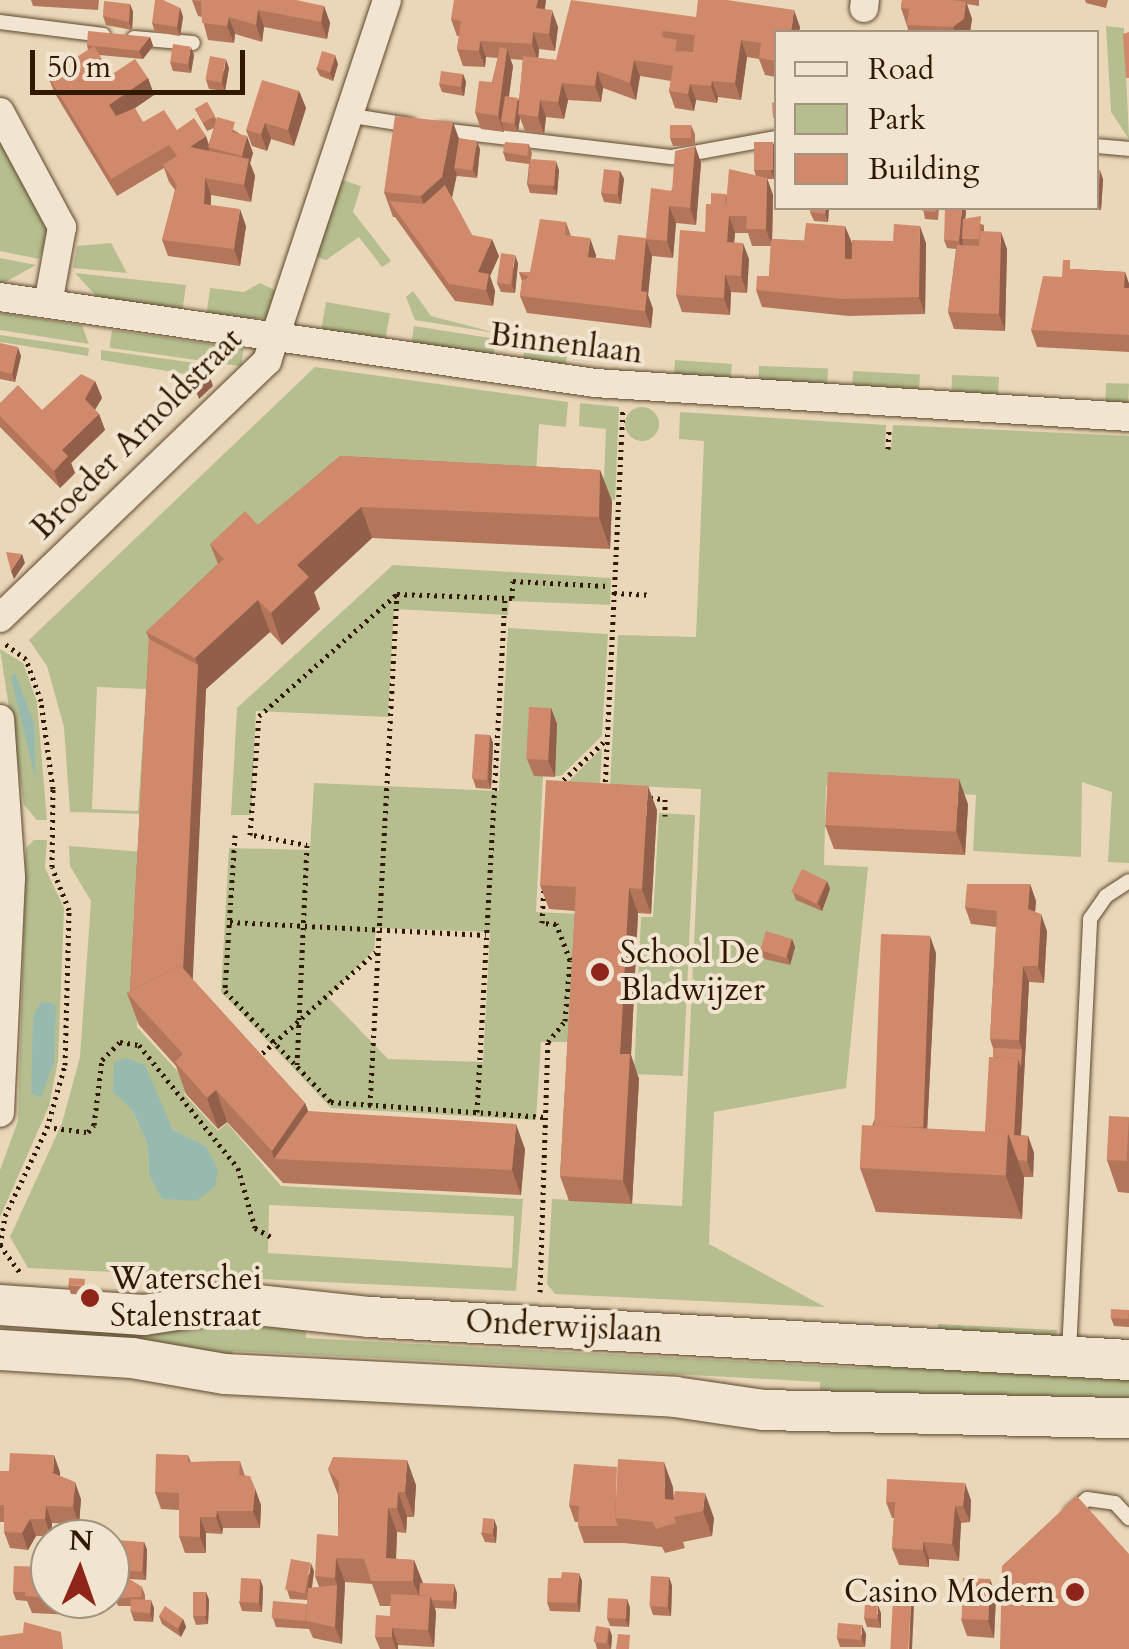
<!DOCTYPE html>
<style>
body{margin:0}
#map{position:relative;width:1129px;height:1649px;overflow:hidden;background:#ead7b9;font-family:Cardo,serif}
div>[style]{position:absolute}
.green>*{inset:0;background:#b6be8f;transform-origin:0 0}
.round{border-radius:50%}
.water>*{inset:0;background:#98baae}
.path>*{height:5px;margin-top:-2.5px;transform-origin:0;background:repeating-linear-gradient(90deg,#311900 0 2.5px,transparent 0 7.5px)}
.roads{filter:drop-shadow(0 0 2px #5f482e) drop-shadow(0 0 2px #5f482e)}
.service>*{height:14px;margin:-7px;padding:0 7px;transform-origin:7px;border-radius:7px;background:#f1e5d2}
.minor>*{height:28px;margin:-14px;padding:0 14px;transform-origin:14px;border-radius:14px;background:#f1e5d2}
.secondary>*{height:40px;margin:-20px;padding:0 20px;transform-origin:20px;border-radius:20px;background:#f1e5d2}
.wall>*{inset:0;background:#b3765b}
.shaded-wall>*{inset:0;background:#92604a}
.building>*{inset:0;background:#d0896a;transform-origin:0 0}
.dots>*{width:28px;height:28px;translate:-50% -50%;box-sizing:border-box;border:5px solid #f1e5d2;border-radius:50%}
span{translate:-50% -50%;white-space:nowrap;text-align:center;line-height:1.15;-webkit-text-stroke:8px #f1e5d2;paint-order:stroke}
.street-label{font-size:32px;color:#311900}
.poi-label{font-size:32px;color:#311900}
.left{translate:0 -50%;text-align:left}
.right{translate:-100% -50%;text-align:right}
.legend{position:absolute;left:774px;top:30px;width:325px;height:180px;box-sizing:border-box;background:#f1e5d2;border:2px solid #a4937e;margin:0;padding:12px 18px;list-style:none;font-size:30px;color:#311900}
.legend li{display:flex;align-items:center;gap:20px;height:50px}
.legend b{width:50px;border:2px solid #a4937e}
.north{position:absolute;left:30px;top:1519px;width:100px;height:100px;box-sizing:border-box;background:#f1e5d2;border:2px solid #a4937e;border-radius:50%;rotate:2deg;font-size:28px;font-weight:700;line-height:40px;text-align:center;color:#311900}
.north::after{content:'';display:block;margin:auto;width:35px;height:45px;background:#8f2418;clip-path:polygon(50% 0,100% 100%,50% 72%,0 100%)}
.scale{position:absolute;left:30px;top:50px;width:215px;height:45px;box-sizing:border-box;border:5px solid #311900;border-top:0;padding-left:12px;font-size:30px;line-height:35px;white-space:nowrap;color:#311900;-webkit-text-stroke:8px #f1e5d2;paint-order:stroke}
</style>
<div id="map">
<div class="green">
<i style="clip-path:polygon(1106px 26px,1124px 28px,1129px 139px,1111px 112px)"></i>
<i style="clip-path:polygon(0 141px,42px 209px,48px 234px,39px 259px,0 251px)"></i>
<i style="clip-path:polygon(342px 180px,361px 186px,353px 212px,391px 261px,382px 267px,359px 237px,326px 260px,314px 256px)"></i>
<i style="clip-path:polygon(111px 243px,127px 273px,73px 268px,77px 246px)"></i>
<i style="clip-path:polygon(0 258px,36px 265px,0 285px)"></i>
<i style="clip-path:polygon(75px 273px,186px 285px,182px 314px,99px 299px)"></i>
<i style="clip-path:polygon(260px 283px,283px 294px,271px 318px,206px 318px,210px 288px,244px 292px)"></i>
<i style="clip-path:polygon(413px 291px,431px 316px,496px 333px,415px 320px,406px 297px)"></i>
<i style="left:326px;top:302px;width:65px;height:33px;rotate:10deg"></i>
<i style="clip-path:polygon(0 313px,82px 325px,89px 344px,0 330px)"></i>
<i style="left:414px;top:326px;width:83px;height:22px;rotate:9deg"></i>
<i style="left:112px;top:330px;width:133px;height:18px;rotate:8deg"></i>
<i style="clip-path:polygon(0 335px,89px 348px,88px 356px,0 342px)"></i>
<i style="left:525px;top:343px;width:43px;height:21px;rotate:7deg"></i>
<i style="clip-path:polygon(101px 350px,203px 364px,203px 377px,101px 360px)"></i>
<i style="left:675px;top:360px;width:57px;height:20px;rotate:4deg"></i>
<i style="left:759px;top:366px;width:69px;height:20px;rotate:2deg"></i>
<i style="clip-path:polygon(evenodd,315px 367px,568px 402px,566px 427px,539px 424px,536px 474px,604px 478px,606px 429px,579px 426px,580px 403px,619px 407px,615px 500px,343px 484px,270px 553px,147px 814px,70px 812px,64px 727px,47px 666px,29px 640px,315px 367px,97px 687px,146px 689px,138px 811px,92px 809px,97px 687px)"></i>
<i style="left:853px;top:371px;width:67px;height:20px;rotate:3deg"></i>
<i style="left:952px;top:375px;width:47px;height:21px;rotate:2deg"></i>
<i style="left:1106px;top:383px;width:23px;height:20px;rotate:2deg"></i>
<i class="round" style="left:625px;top:407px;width:34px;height:34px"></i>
<i style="clip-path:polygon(680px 412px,886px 425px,885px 448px,891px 448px,893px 425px,1129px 436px,1129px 863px,1108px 862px,1112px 792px,1082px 782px,1081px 857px,973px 851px,976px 795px,826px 786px,824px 865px,868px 867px,846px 1088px,714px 1112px,709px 1244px,825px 1307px,555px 1294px,547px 1284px,552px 1199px,682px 1206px,701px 789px,610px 785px,618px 635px,696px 637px,704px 441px,679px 439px)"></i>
<i style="clip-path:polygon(393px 565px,611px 578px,610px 605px,509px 601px,508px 615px,394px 609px,388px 717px,256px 711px,251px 815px,231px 815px,237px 708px)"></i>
<i style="clip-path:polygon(evenodd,508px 628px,608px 634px,602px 736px,561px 776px,543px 776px,536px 912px,580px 914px,574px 1042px,541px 1042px,536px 1120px,331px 1108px,221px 992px,229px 848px,310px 850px,314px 783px,499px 791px,508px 628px,376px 928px,490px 932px,483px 1062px,388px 1059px,328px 997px,374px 950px,376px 928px)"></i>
<i style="clip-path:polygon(0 649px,23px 663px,37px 702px,47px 820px,37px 820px,24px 805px)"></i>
<i style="clip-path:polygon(602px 748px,600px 784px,567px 783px)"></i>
<i style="clip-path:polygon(659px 813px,695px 815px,683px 1076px,634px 1074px,641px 917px,653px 917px)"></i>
<i style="clip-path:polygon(34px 840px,47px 840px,45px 868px,64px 908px,58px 1061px,49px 1106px,0 1217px,0 1170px,18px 1121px,26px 848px)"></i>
<i style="clip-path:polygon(evenodd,69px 846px,144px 852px,137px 1027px,191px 1086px,184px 1094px,218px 1131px,227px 1123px,281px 1186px,523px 1199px,516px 1291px,28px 1268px,10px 1237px,62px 1123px,80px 1057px,91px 901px,70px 866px,69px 846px,158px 1100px,173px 1130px,206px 1146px,149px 1175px,147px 1143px,132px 1110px,158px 1100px,69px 846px,269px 1205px,514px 1216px,512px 1268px,268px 1253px,269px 1205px)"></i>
<i style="clip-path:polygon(48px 1322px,227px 1325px,305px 1329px,306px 1338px,866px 1368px,867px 1360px,1129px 1371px,1129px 1409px,820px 1393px,820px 1382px,496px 1364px,233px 1351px,232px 1360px,48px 1345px)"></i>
<i style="clip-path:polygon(938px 1324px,1057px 1330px,1056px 1339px,937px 1335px)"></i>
</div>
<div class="water">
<i style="clip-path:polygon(15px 673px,34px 723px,36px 781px,11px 677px)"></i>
<i style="clip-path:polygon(49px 1002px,56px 1005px,54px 1062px,41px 1098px,31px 1093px,33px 1017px,40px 1003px)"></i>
<i style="clip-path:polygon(126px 1058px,145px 1065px,173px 1130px,206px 1146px,218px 1170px,215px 1187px,196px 1201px,162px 1199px,149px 1175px,147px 1143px,132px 1110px,113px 1092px,114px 1062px)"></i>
</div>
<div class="path">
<i style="left:888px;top:449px;width:19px;rotate:-87deg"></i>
<i style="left:614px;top:593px;width:35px;rotate:3deg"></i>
<i style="left:558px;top:785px;width:67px;rotate:-43.2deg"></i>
<i style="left:605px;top:789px;width:379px;rotate:-87.3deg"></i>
<i style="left:650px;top:798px;width:15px;rotate:4deg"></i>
<i style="left:665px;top:799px;width:17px;rotate:90deg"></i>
<i style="left:235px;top:835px;width:156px;rotate:93.7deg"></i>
<i style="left:225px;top:991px;width:153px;rotate:46.3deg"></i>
<i style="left:331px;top:1102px;width:214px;rotate:4deg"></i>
<i style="left:250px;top:835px;width:119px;rotate:-85.7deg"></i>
<i style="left:259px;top:716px;width:184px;rotate:-41.5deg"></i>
<i style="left:397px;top:594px;width:115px;rotate:2deg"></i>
<i style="left:512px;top:598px;width:17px;rotate:-87deg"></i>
<i style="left:513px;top:581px;width:95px;rotate:3deg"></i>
<i style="left:254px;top:835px;width:54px;rotate:10.7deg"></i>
<i style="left:307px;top:845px;width:221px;rotate:92.6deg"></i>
<i style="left:230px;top:922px;width:256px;rotate:2.9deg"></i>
<i style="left:257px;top:1058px;width:159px;rotate:-41.7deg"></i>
<i style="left:370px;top:1105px;width:512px;rotate:-86.98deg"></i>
<i style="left:477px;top:1112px;width:515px;rotate:-86.88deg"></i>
<i style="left:54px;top:1128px;width:34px;rotate:7deg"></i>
<i style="left:88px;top:1132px;width:9px;rotate:-49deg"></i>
<i style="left:94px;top:1125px;width:65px;rotate:-83deg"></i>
<i style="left:102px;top:1060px;width:25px;rotate:-45deg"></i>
<i style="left:120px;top:1042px;width:19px;rotate:9deg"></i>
<i style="left:139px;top:1045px;width:158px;rotate:51.2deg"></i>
<i style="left:238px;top:1168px;width:62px;rotate:74.2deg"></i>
<i style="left:255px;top:1228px;width:18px;rotate:29deg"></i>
<i style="left:0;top:1245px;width:34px;rotate:54deg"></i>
<i style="left:0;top:1245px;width:29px;rotate:-80deg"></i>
<i style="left:5px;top:1216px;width:98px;rotate:-64.5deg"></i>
<i style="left:47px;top:1128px;width:66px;rotate:-74.1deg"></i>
<i style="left:65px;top:1065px;width:155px;rotate:-88.5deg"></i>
<i style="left:69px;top:910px;width:46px;rotate:-111.6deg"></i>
<i style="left:52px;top:867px;width:78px;rotate:-89.3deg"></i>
<i style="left:53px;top:789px;width:89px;rotate:-97.8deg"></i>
<i style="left:41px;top:701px;width:45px;rotate:-109.7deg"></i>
<i style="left:26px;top:659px;width:26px;rotate:-144deg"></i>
<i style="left:540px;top:1292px;width:250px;rotate:-88.2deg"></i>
<i style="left:548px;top:1042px;width:27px;rotate:-51deg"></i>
<i style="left:565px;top:1021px;width:61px;rotate:-85.3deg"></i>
<i style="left:570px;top:960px;width:39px;rotate:-111deg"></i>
<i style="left:556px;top:924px;width:14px;rotate:-176deg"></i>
<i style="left:542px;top:923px;width:36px;rotate:-87deg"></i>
</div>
<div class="roads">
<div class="service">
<i style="left:0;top:22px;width:104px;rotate:7.2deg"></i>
<i style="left:134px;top:38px;width:59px;rotate:4.8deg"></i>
<i style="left:353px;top:116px;width:58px;rotate:9deg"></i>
<i style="left:441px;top:130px;width:233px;rotate:6.7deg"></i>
<i style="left:672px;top:157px;width:106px;rotate:-10.4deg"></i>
<i style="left:1096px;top:146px;width:33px;rotate:5deg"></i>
<i style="left:1069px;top:1352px;width:434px;rotate:-87.2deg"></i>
<i style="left:1090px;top:919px;width:28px;rotate:-55deg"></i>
<i style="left:1106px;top:896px;width:27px;rotate:-33deg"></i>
<i style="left:1071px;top:1513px;width:21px;rotate:-41deg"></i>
<i style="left:1087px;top:1499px;width:28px;rotate:8deg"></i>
<i style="left:1115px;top:1503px;width:21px;rotate:47deg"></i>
</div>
<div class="minor">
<i style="left:864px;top:8px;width:8px;rotate:-83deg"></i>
<i style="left:0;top:112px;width:131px;rotate:61.7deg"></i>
<i style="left:62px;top:227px;width:78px;rotate:100.3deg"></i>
<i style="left:0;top:297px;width:601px;rotate:8.22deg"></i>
<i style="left:595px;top:383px;width:535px;rotate:3.64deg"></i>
<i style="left:0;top:618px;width:371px;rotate:-43.9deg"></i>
<i style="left:267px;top:361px;width:380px;rotate:-71.6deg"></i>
<i style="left:0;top:719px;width:159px;rotate:86deg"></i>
<i style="left:11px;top:878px;width:235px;rotate:92.7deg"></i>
</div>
<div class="secondary">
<i style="left:0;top:1305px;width:144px;rotate:4deg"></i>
<i style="left:144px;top:1315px;width:86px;rotate:-8.7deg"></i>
<i style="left:229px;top:1302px;width:142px;rotate:6.1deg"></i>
<i style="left:370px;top:1317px;width:760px;rotate:3.24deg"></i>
<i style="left:0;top:1350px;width:132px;rotate:3.5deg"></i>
<i style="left:132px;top:1358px;width:94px;rotate:9.8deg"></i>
<i style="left:225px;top:1374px;width:451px;rotate:2.9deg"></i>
<i style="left:675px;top:1397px;width:90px;rotate:8.3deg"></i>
<i style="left:764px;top:1410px;width:365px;rotate:1.3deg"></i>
</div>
</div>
<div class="wall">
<i style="clip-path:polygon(31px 0,99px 0,98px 10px,33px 6px)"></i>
<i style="clip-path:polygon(192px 0,324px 6px,330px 23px,327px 39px,264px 27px,262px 42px,235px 34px,234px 43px,208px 40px,202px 17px,198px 16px)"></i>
<i style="clip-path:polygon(evenodd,546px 0,545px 9px,558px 27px,555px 51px,539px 49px,538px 58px,556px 60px,696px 17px,800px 27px,799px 32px,776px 32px,776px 77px,765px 75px,759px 59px,747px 57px,741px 100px,718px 97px,717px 103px,696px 100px,694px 111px,675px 108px,669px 91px,671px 81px,640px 76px,636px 100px,603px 88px,601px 102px,568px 100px,564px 119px,546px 117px,544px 134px,525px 131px,520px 118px,518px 132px,505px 131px,504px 129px,504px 132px,481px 129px,475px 112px,492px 82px,498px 58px,486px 57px,485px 67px,463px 66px,457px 49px,459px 36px,457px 36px,451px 19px,468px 1px,546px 0,510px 59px,523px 60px,519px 101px,509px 97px,513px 66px,510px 59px)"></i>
<i style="clip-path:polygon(902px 0,979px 0,979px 6px,967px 4px,972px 19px,970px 32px,909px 32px,901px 8px)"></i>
<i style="clip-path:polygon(1085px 0,1108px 0,1106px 8px,1086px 3px)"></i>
<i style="clip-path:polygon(130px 4px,133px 12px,132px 30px,106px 25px,103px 16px)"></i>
<i style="clip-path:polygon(180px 8px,183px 17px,180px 36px,155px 32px,152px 23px)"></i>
<i style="clip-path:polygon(150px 37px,153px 46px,143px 59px,99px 55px,111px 75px,148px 78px,154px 95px,133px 109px,143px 122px,177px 130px,209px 144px,214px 128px,207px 131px,195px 109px,207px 102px,216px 119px,240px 134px,253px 153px,250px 163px,255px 176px,251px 202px,211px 195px,211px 205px,246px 226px,240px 266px,168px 256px,162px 240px,175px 190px,169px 182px,164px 168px,117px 196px,54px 92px,48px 76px,88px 50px,87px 45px)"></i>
<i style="clip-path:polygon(194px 55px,191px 73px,173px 71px,170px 62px)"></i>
<i style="clip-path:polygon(338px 64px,333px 81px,320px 76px,316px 68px)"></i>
<i style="clip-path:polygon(229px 68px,225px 91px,209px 89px,206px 80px)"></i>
<i style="clip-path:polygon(463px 74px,466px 82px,464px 96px,442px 92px,439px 84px)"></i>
<i style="clip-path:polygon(299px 91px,306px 108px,294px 146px,271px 139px,267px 151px,252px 146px,246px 130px)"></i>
<i style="clip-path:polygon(691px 125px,695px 134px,695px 145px,673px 146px,670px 138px)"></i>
<i style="clip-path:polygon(459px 138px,480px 149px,477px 178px,457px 176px,457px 174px,452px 198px,472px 235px,499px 256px,490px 276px,495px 291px,493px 306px,455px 301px,395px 217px,393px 217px,384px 192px)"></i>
<i style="clip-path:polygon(529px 144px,532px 153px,531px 159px,559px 170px,557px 195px,530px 193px,527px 184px,529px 164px,506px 161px,503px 152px)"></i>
<i style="clip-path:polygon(695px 146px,701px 163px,696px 225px,676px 223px,673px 258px,652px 256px,648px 295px,653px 309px,651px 328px,527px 313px,520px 296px,522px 281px,519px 272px,530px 272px,566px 222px,571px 236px,596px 255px,596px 258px,615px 260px,646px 238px)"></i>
<i style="clip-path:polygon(776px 151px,774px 179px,767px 179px,773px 195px,772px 239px,852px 243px,852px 259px,926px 243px,925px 314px,849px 316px,762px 307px,756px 290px,769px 276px,771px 246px,752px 246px,748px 233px,735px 233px,734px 242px,749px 259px,747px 293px,731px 292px,730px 315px,682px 312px,676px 295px,705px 232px,711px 205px,756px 176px,754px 170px)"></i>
<i style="clip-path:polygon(1096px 170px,1103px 179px,1101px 210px,1081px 209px,1080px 208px,1096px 208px)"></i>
<i style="clip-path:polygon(620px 171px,624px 179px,621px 204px,604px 202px,601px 193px)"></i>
<i style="clip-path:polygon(811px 208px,829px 208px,828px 222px,814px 221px,810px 212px)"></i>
<i style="clip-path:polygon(923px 208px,939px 208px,938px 220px,925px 219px)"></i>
<i style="clip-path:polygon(966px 211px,965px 219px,984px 225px,984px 231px,1007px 249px,1005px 331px,954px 329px,948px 312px,956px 249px,947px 248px,944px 240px)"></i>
<i style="clip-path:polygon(518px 263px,515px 293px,501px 292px,497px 283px)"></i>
<i style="clip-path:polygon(1073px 269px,1125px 272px,1129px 284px,1129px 352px,1037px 347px,1031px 330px,1062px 277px)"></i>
<i style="clip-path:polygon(0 343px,21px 356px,15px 382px,0 379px)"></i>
<i style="clip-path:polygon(95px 381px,102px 398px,95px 410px,99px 414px,105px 430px,71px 463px,75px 473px,60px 488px,0 427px,0 403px,42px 410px)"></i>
<i style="clip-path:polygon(340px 456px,600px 470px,612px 501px,610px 549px,372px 538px,314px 592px,320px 609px,282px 645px,270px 632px,206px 689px,192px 979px,305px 1103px,308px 1111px,525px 1149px,521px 1195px,283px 1183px,227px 1122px,218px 1129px,186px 1094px,176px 1066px,139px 1025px,127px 993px,130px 991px,149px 639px,146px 632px,218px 564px,210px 544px,258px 525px)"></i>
<i style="clip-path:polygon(551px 708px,557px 724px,555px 777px,534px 776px,527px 759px)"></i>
<i style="clip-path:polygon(490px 735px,493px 743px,491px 789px,476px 788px,473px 779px)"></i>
<i style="clip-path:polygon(968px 804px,965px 855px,834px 849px,825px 825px)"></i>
<i style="clip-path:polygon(657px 810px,651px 914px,638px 913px,631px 1055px,639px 1079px,632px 1204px,569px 1201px,560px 1176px,575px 911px,549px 909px,540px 885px)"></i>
<i style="clip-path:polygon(827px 881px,830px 889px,822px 911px,796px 900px,793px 892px)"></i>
<i style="clip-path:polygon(1030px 884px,1036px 901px,1035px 912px,1047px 931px,1044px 983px,1029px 982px,1021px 1135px,1028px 1136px,1034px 1153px,1033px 1177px,1024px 1177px,1022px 1219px,876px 1212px,860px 1168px,872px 1126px,936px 953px,927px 1129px,985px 1132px,993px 1057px,993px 1048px,990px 1039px,996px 927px,971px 924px,965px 907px)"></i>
<i style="clip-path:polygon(792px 939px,795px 947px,790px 965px,764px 959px,761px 950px)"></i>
<i style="clip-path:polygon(1129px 1117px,1129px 1193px,1118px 1192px,1107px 1160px)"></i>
<i style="clip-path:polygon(68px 1285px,88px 1287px,88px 1295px,71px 1294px)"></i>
<i style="clip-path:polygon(1129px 1310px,1129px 1327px,1114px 1326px,1111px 1318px)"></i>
<i style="clip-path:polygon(188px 1455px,191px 1462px,240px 1461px,245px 1476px,261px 1505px,260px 1528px,223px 1528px,222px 1534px,206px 1533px,206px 1553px,185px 1553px,179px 1536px,179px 1510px,161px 1509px,155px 1492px)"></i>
<i style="clip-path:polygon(328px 1469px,416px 1485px,414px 1517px,407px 1517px,406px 1533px,397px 1532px,396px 1559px,414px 1560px,423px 1583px,457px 1593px,456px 1609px,435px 1608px,436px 1612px,434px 1647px,398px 1645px,398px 1649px,380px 1649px,375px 1637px,390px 1616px,391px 1606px,380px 1606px,372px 1584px,345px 1582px,342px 1644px,313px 1638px,309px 1629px,276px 1627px,273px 1618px,308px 1604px,308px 1600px,290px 1599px,287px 1590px,314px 1571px,312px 1588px,319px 1587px,315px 1576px,338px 1536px,338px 1495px)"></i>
<i style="clip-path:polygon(0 1471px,60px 1472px,60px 1476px,81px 1499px,79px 1524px,52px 1523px,51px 1536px,36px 1536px,28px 1550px,10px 1548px,4px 1532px,4px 1522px,0 1522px)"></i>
<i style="clip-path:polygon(673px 1487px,674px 1500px,675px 1491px,714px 1518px,712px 1536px,683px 1542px,685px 1548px,665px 1553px,662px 1547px,624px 1543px,584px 1543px,578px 1526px,578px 1522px,575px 1522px,569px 1505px)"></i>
<i style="clip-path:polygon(971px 1500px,970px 1522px,961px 1523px,959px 1561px,929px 1559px,929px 1567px,899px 1565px,892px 1548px,894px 1518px,892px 1518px,886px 1502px)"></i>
<i style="clip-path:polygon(497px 1527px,496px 1543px,485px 1542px,481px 1533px)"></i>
<i style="clip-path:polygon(144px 1542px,147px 1550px,146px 1580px,129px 1579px,142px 1587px,145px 1595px,145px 1600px,154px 1608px,153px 1622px,134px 1621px,131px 1612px,131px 1606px,118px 1606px,115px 1598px,121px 1579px,119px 1578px,116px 1570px)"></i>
<i style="clip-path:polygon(50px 1553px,50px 1599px,74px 1599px,73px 1615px,32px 1613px,27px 1601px,16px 1600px,13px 1592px,47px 1567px)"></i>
<i style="clip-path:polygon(669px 1577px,672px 1586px,671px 1616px,653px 1615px,650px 1606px)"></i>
<i style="clip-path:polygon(260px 1579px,263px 1587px,262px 1612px,242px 1611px,239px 1602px)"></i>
<i style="clip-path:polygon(582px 1581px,580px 1612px,550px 1611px,547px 1602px)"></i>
<i style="clip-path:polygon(113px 1591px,112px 1606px,91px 1605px,88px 1599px,110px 1599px)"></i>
<i style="clip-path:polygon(206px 1592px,209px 1600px,208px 1624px,196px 1625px,193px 1616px)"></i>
<i style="clip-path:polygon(996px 1596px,994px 1638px,967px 1636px,961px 1619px)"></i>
<i style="clip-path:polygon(627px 1599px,630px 1608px,629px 1627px,610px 1626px,607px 1618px)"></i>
<i style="clip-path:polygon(881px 1613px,881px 1628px,867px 1627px,864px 1618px)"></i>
<i style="clip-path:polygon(159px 1616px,183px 1619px,186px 1627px,181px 1637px,162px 1624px)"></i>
<i style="clip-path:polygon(609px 1628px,612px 1636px,611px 1649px,597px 1649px,595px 1642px)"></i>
<i style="clip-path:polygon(866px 1634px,865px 1647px,840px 1647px,837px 1638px)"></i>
</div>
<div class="shaded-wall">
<i style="clip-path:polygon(538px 0,546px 0,542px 25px,536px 8px)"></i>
<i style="clip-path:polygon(966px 2px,972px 19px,970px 32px,955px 32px,953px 27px)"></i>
<i style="clip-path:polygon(130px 4px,133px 12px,132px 30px,129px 22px)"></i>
<i style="clip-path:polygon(324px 6px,330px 23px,327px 39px,321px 22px)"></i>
<i style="clip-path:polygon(180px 8px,183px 17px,180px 36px,177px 27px)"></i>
<i style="clip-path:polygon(258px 10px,264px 27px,262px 42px,256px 25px)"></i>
<i style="clip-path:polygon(552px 10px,558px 27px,555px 51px,549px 34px)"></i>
<i style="clip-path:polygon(794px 10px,800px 27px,799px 32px,791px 32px)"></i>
<i style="clip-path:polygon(229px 17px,235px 34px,234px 43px,227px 26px)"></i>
<i style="clip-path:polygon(533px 32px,539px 49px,538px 61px,532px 44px)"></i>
<i style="clip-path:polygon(150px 37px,153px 46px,143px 59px,139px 51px)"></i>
<i style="clip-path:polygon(741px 40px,747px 57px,741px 100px,735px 83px)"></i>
<i style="clip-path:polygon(480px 41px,486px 57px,485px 67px,479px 51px)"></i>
<i style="clip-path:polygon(191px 47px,194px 55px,191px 73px,188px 65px)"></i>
<i style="clip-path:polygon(507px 49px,513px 66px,505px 123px,502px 122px,504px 132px,498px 116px)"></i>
<i style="clip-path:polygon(335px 55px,338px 64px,333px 81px,330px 73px)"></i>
<i style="clip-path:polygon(226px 59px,229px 68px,225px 91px,222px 83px)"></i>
<i style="clip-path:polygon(634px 60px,640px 76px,636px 100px,630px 83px)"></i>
<i style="clip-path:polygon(597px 71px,603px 88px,601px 102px,595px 86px)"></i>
<i style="clip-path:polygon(463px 74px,466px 82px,464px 96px,461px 88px)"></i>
<i style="clip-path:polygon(148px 78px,154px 95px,115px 122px,109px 105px)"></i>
<i style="clip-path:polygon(712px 81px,718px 97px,717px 103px,711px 86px)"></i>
<i style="clip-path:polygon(562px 83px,568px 100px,564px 119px,558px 102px)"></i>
<i style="clip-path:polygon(690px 84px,696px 100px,694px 111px,688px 94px)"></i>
<i style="clip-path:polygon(299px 91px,306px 108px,294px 146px,288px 130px)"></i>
<i style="clip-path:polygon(518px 98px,521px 106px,518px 114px,520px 118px,518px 132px,515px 124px)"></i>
<i style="clip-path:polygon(540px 100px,546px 117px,544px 134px,538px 117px)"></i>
<i style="clip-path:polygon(453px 122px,462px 147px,454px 168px,457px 174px,451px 201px,430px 221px,421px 196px)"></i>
<i style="clip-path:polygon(265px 123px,271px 139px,267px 151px,261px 134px)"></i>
<i style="clip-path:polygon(206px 136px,210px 148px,208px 147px,210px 154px,190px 147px)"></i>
<i style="clip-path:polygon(247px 136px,253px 153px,250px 163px,255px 176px,251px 202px,244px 185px,242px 156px)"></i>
<i style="clip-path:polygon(477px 141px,480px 149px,477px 178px,473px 170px)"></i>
<i style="clip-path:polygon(773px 142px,776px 151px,774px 179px,771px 171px)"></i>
<i style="clip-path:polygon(695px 146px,701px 163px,696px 225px,690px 208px)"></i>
<i style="clip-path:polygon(556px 161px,559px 170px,557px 195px,553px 187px)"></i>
<i style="clip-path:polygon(1100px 170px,1103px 179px,1101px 210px,1098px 202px)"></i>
<i style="clip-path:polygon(620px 171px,624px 179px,621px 204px,618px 195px)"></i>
<i style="clip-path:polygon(205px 178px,211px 195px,210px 221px,204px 204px)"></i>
<i style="clip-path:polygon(767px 178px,773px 195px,772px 246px,766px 229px)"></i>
<i style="clip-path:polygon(669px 206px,676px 223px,673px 258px,667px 241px)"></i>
<i style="clip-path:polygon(826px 208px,829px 208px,828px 222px,825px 214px)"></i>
<i style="clip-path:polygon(962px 208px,964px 208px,966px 211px,962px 249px,959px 241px)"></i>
<i style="clip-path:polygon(240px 209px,246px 226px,240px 266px,234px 249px)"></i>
<i style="clip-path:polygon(729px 216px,735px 233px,733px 258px,727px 242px)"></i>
<i style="clip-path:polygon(845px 226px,852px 243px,851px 276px,845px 259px)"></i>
<i style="clip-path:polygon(920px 226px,926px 243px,925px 314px,919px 297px)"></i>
<i style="clip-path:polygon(1001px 232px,1007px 249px,1005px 331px,999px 314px)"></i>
<i style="clip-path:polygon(590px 238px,596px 255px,594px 274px,588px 257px)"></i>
<i style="clip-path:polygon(492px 239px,499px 256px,490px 276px,495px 291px,493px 306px,478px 272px)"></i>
<i style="clip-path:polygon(646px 239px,652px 256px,648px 295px,653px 309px,651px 328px,645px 311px,641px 291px)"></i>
<i style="clip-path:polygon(743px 243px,749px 259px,747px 293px,741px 276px)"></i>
<i style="clip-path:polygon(515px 255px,518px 263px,515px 293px,512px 285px)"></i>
<i style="clip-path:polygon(1125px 272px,1129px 284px,1129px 302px,1124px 288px)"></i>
<i style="clip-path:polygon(725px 275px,731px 292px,730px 315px,724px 298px)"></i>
<i style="clip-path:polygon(18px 347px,21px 356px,15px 382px,12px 374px)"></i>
<i style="clip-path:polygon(210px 377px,213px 386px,199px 399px,196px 391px)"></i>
<i style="clip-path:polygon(95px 381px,102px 398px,91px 416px,85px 399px)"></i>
<i style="clip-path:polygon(99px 414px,105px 430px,71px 463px,75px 473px,60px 488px,54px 471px,62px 450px)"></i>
<i style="clip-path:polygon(600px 470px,612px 501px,610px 549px,599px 517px)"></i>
<i style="clip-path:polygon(361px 507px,372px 538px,314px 592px,320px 609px,282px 645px,271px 613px,297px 565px)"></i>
<i style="clip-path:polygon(22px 554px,25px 563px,14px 579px,11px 571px)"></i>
<i style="clip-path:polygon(258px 600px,270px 632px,206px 689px,192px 997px,183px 972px,198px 665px,195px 658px)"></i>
<i style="clip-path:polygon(551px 708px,557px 724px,555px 777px,548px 760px)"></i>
<i style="clip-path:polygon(490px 735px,493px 743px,491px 789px,488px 780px)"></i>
<i style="clip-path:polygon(959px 779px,968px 804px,965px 855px,956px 831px)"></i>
<i style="clip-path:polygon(648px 786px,657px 810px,651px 914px,642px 889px)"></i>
<i style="clip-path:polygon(827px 881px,830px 889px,822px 911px,818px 903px)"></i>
<i style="clip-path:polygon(1030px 884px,1036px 901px,1034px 925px,1028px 909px)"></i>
<i style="clip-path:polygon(629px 888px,638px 913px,631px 1055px,639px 1079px,632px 1204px,623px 1180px,620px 1054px)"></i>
<i style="clip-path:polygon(1041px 914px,1047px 931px,1044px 983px,1038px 966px)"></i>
<i style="clip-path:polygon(930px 936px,936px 953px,926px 1153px,920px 1136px)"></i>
<i style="clip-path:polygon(792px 939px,795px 947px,790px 965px,787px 956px)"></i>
<i style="clip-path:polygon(1023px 966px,1029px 982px,1020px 1152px,1014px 1135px,1018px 1059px,1022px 1049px,1019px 1040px)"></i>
<i style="clip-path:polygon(216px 1090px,227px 1122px,218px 1129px,207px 1098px)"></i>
<i style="clip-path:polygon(305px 1103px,317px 1135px,274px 1159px,272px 1151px)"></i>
<i style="clip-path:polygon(516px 1124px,525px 1149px,521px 1195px,512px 1170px)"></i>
<i style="clip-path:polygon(1008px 1133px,1024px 1177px,1022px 1219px,1006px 1176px)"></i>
<i style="clip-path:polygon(1028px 1136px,1034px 1153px,1033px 1177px,1027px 1161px)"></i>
<i style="clip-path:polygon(54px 1455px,60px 1472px,60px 1490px,53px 1473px)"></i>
<i style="clip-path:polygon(407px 1460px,416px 1485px,414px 1517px,405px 1492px)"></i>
<i style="clip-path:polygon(664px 1462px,673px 1487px,674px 1524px,665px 1499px)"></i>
<i style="clip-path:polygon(75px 1482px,81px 1499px,79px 1524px,73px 1507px)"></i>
<i style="clip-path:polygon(965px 1483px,971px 1500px,970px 1522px,963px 1506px)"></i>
<i style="clip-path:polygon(255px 1488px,261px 1505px,260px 1528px,253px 1511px)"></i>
<i style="clip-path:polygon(398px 1492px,407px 1517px,406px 1533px,397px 1508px)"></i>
<i style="clip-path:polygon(705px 1493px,714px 1518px,712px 1536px,703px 1511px)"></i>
<i style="clip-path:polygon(46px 1506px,52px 1523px,51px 1536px,45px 1519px)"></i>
<i style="clip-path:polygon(955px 1506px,961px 1523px,959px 1561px,952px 1544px)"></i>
<i style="clip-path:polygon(388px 1508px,397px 1532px,395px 1582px,386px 1558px)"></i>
<i style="clip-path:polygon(217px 1511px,223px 1528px,222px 1534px,216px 1517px)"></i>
<i style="clip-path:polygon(200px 1517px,206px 1533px,206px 1553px,200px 1537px)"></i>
<i style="clip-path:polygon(30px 1519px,36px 1536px,28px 1550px,22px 1533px)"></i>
<i style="clip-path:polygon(494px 1519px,497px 1527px,496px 1543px,493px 1534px)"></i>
<i style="clip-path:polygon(144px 1542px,147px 1550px,146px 1580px,143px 1572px)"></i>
<i style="clip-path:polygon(923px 1542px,929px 1559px,929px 1567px,923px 1550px)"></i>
<i style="clip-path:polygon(336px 1558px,345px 1582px,342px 1644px,335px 1627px,337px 1585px,335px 1578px)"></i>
<i style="clip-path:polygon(414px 1560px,423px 1584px,420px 1599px,413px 1581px)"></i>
<i style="clip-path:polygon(311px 1563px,314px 1571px,310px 1600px,307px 1591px)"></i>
<i style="clip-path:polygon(579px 1573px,582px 1581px,580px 1612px,577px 1603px)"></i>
<i style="clip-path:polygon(669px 1577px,672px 1586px,671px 1616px,668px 1608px)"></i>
<i style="clip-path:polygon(260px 1579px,263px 1587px,262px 1612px,259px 1604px)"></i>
<i style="clip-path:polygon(990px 1579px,996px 1596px,994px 1638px,988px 1621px)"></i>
<i style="clip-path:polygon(110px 1583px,113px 1591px,112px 1606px,110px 1599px)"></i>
<i style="clip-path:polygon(454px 1584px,457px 1593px,456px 1609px,453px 1601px)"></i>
<i style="clip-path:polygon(206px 1592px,209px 1600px,208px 1624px,205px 1616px)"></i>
<i style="clip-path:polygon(430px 1596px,436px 1612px,434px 1647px,428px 1630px)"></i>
<i style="clip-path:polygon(67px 1599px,74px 1599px,73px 1615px)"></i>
<i style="clip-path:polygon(627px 1599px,630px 1608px,629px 1627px,625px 1619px)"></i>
<i style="clip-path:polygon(911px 1599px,914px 1607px,912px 1649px,909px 1649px)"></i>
<i style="clip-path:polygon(151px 1600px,154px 1608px,153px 1622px,150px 1613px)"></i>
<i style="clip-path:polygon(878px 1605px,881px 1613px,881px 1628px,878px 1619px)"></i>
<i style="clip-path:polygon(183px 1619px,186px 1627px,181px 1637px,178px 1629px)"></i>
<i style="clip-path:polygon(862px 1625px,866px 1634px,865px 1647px,862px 1639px)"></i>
<i style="clip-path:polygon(392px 1628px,398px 1645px,398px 1649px,396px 1649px,392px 1637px)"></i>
<i style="clip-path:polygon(609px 1628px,612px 1636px,611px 1649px,608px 1643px)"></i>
</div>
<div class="building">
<i style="clip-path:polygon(155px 0,163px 0,180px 8px,177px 27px,152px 23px)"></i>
<i style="clip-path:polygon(195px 0,296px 0,324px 6px,321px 22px,258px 10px,256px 25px,229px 17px,227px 26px,202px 23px,201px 1px)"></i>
<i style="clip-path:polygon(454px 0,538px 0,536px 8px,552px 10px,549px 34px,533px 32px,532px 44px,480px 41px,479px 51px,457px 49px,461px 21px,451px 19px)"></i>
<i style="clip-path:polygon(evenodd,571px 0,696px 17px,698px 0,727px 0,794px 10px,791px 32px,776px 32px,776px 61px,759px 58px,761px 43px,741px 40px,735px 83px,712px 81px,711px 86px,690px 84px,688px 94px,669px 91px,673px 66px,634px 60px,630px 83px,597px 71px,595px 86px,562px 83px,558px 102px,540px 100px,538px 117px,518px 114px,523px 56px,556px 60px,571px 0,663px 31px,695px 35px,693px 52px,675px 51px,677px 40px,662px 37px,663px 31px)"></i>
<i style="clip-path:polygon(902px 0,953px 0,966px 2px,964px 19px,953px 27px,907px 25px,909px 9px,901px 8px)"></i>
<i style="clip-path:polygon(104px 1px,130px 4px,129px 22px,103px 16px)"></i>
<i style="clip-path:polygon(88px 31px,150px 37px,139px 51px,87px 45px)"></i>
<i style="clip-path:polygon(1129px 32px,1129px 78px,1126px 78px,1123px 34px)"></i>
<i style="left:173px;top:44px;width:18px;height:18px;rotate:9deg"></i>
<i style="clip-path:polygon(94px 46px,111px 75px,135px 59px,148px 78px,109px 105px,116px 116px,135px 108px,143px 122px,164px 110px,177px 130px,194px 118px,206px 136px,190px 147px,249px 159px,244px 185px,205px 178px,204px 204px,240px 209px,234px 249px,162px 240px,177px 185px,163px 165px,177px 156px,169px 145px,111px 179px,48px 76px)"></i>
<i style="clip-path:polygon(500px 47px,507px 49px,498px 116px,475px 112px,479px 81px,492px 82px)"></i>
<i style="left:322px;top:51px;width:14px;height:18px;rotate:17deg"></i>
<i style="left:210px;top:56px;width:16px;height:24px;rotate:11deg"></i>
<i style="left:441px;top:71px;width:22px;height:13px;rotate:8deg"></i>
<i style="clip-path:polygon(262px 80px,299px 91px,288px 130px,265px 123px,261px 134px,246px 130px)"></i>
<i style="left:505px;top:96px;width:13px;height:26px;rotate:9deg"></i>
<i style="left:207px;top:102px;width:16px;height:14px;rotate:60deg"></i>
<i style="clip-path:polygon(776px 102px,776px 118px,773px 118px,772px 103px)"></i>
<i style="clip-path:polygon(395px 116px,453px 122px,442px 177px,421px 196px,384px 192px)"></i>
<i style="clip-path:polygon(217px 117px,235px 122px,232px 132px,247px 136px,242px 156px,208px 147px)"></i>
<i style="left:670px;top:125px;width:21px;height:13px"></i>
<i style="left:459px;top:138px;width:18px;height:30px;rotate:9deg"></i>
<i style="clip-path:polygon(505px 142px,529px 144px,527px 156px,503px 152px)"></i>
<i style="left:754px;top:142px;width:19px;height:28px"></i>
<i style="clip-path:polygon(695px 146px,690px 208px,669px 206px,667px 241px,646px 239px,641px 291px,647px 292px,645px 311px,520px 296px,522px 281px,529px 277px,519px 272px,530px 272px,540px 219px,566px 222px,565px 235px,590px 238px,588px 257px,615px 260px,618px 235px,646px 238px,651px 188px,672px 191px,675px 151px)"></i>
<i style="left:530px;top:159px;width:26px;height:25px;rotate:4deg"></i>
<i style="left:604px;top:169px;width:16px;height:24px;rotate:7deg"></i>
<i style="clip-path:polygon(729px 169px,767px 178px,766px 229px,746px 229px,747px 216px,729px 216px,727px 242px,743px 243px,741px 276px,725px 275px,724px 298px,676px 295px,680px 230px,705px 232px,706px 204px,726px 205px)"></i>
<i style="clip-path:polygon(1096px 170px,1100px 170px,1098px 202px,1096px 202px)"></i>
<i style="clip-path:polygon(445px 185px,472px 235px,492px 239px,478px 272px,489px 274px,486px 290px,449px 284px,389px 201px,424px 204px)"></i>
<i style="clip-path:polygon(711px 193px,726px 194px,725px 205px,711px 205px)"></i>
<i style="clip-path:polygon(811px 208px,826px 208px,825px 214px,810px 212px)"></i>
<i style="clip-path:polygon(923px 208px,936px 208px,935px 212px,922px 211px)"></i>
<i style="clip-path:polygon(945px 208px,962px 208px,959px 241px,944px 240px)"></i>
<i style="clip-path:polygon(981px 216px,979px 239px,962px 239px,963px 219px)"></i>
<i style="clip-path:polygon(806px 223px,845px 226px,845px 259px,852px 259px,852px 240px,893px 241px,894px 224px,920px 226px,919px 297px,843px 299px,756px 290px,757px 276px,769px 276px,771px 239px,804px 241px)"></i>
<i style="clip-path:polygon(980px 231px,1001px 232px,999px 314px,948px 312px,957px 245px,979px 246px)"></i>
<i style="left:501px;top:253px;width:14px;height:30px;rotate:8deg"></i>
<i style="clip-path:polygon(1063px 260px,1070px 260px,1070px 269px,1125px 272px,1124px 288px,1129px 288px,1129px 335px,1031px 330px,1043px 276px,1062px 277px)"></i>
<i style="clip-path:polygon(0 343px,18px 347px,12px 374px,0 371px)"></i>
<i style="clip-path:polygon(81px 374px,95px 381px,85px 399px,99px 414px,62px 450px,68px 456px,54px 471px,0 416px,0 403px,18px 385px,42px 410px)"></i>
<i style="clip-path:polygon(192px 376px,210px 377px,196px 391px)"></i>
<i style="clip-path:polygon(340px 456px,600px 470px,599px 517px,361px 507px,297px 565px,309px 577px,271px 613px,258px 600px,195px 658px,146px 632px,224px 559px,210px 544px,245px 511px,258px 525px)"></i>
<i style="clip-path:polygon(6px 552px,22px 554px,11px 571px)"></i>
<i style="clip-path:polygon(149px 639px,198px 665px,183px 968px,180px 965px,130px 991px)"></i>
<i style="left:529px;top:707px;width:22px;height:52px;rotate:3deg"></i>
<i style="left:475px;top:734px;width:15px;height:45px;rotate:4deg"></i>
<i style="left:828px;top:772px;width:131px;height:53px;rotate:3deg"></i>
<i style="clip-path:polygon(546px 780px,648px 786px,642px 889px,629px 888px,620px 1054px,630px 1054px,623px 1180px,560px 1176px,576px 887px,540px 885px)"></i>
<i style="left:802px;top:869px;width:28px;height:25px;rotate:26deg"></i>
<i style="clip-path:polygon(967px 884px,1030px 884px,1028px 909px,1041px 914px,1038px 966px,1023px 966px,1019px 1040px,990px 1039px,997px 911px,965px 907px)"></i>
<i style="left:766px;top:931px;width:27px;height:20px;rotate:17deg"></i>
<i style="left:881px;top:934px;width:49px;height:192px;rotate:2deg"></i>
<i style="clip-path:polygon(180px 965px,305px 1103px,272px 1151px,216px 1090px,207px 1098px,175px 1062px,183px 1054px,127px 993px)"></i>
<i style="clip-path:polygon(993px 1048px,1022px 1049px,1021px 1067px,1018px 1059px,993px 1057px)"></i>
<i style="clip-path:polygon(989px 1057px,1018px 1059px,1014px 1135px,1028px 1136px,1027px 1161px,1018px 1160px,1008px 1133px,985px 1132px)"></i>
<i style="clip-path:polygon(308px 1111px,516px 1124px,512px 1170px,274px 1159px)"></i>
<i style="left:1109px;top:1116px;width:20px;height:44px;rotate:3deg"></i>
<i style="left:862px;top:1125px;width:146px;height:43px;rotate:3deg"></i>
<i style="left:69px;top:1278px;width:16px;height:7px;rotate:4deg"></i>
<i style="left:1111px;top:1309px;width:18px;height:9px;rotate:3deg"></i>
<i style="clip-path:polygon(10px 1453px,54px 1455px,53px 1473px,75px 1482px,73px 1507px,46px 1506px,45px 1519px,30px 1519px,22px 1533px,4px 1532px,4px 1505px,0 1505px,0 1471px,9px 1471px)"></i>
<i style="clip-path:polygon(156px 1454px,188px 1455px,188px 1462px,240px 1461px,239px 1475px,250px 1476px,255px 1488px,253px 1511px,217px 1511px,216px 1517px,200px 1517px,200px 1537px,179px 1536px,179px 1493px,155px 1492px)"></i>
<i style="clip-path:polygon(333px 1457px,407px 1460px,405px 1492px,398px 1492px,397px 1508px,388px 1508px,386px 1558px,414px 1560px,413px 1581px,371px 1581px,364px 1559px,336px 1558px,335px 1578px,315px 1576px,317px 1534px,338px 1536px,339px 1482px,328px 1469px)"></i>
<i style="clip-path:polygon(618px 1459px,664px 1462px,665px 1499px,674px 1500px,675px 1491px,705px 1493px,703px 1511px,674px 1517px,676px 1523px,656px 1529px,653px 1522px,615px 1518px)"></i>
<i style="clip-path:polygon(574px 1464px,617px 1467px,615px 1518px,618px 1526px,578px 1526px,579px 1506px,569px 1505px)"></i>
<i style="clip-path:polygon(887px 1479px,965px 1483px,963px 1506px,955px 1506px,952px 1544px,923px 1542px,923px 1550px,892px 1548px,895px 1502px,886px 1502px)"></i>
<i style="clip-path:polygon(1077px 1496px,1129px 1554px,1129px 1649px,1000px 1649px,1002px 1566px)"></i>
<i style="left:483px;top:1518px;width:11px;height:15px;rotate:5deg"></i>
<i style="left:117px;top:1540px;width:27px;height:30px;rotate:4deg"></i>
<i style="clip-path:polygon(48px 1553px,50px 1553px,50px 1572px,27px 1570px,26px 1592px,13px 1592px,14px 1566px,47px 1567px)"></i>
<i style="left:291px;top:1559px;width:20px;height:31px;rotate:11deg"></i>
<i style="left:27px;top:1570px;width:23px;height:26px;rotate:5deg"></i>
<i style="clip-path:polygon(562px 1572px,579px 1573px,577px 1603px,547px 1602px,548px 1578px,561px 1578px)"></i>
<i style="clip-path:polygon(122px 1575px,142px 1587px,141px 1597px,115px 1598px)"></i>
<i style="left:651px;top:1576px;width:18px;height:30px;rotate:3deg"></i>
<i style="left:241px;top:1578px;width:19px;height:24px;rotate:3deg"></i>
<i style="left:963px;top:1578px;width:27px;height:41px;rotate:2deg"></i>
<i style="clip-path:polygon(420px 1583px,454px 1584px,453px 1601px,432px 1600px,430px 1596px,419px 1595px)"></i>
<i style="clip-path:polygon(337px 1585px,335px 1627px,306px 1621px,308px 1588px)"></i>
<i style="left:193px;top:1592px;width:13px;height:24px"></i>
<i style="clip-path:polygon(391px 1594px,430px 1596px,428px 1630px,392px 1628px,392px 1637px,375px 1637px,376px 1615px,390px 1616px)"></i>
<i style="left:608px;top:1598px;width:19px;height:20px;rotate:3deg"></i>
<i style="left:893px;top:1598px;width:18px;height:51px;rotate:3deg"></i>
<i style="left:131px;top:1599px;width:20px;height:13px;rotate:3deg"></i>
<i style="left:273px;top:1601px;width:34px;height:17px;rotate:5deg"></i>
<i style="left:865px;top:1604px;width:13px;height:14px;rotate:4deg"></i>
<i style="clip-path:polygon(165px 1606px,183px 1619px,178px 1629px,159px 1616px)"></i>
<i style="clip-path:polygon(24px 1622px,61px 1632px,63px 1649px,0 1649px,0 1636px,23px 1633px)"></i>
<i style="left:838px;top:1623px;width:24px;height:15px;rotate:5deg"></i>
<i style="left:596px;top:1626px;width:13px;height:16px;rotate:9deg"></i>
<i style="clip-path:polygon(618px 1634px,630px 1635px,629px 1649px,616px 1649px)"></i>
</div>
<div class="dots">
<i style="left:600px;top:972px;background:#8f2418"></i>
<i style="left:90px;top:1298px;background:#8f2418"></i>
<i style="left:1075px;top:1592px;background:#8f2418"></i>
</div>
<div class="street-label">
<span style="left:566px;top:344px;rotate:7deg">Binnenlaan</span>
<span style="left:137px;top:434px;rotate:-45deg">Broeder Arnoldstraat</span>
<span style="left:564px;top:1327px;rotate:3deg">Onderwijslaan</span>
</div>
<div class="poi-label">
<span class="left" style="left:620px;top:972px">School De<br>Bladwijzer</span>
<span class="left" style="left:110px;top:1298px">Waterschei<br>Stalenstraat</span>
<span class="right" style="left:1055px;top:1592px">Casino Modern</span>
</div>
<ul class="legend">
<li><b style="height:12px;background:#f1e5d2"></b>Road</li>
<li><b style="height:28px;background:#b6be8f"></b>Park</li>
<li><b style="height:28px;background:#d0896a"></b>Building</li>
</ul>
<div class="north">N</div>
<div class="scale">50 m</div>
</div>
